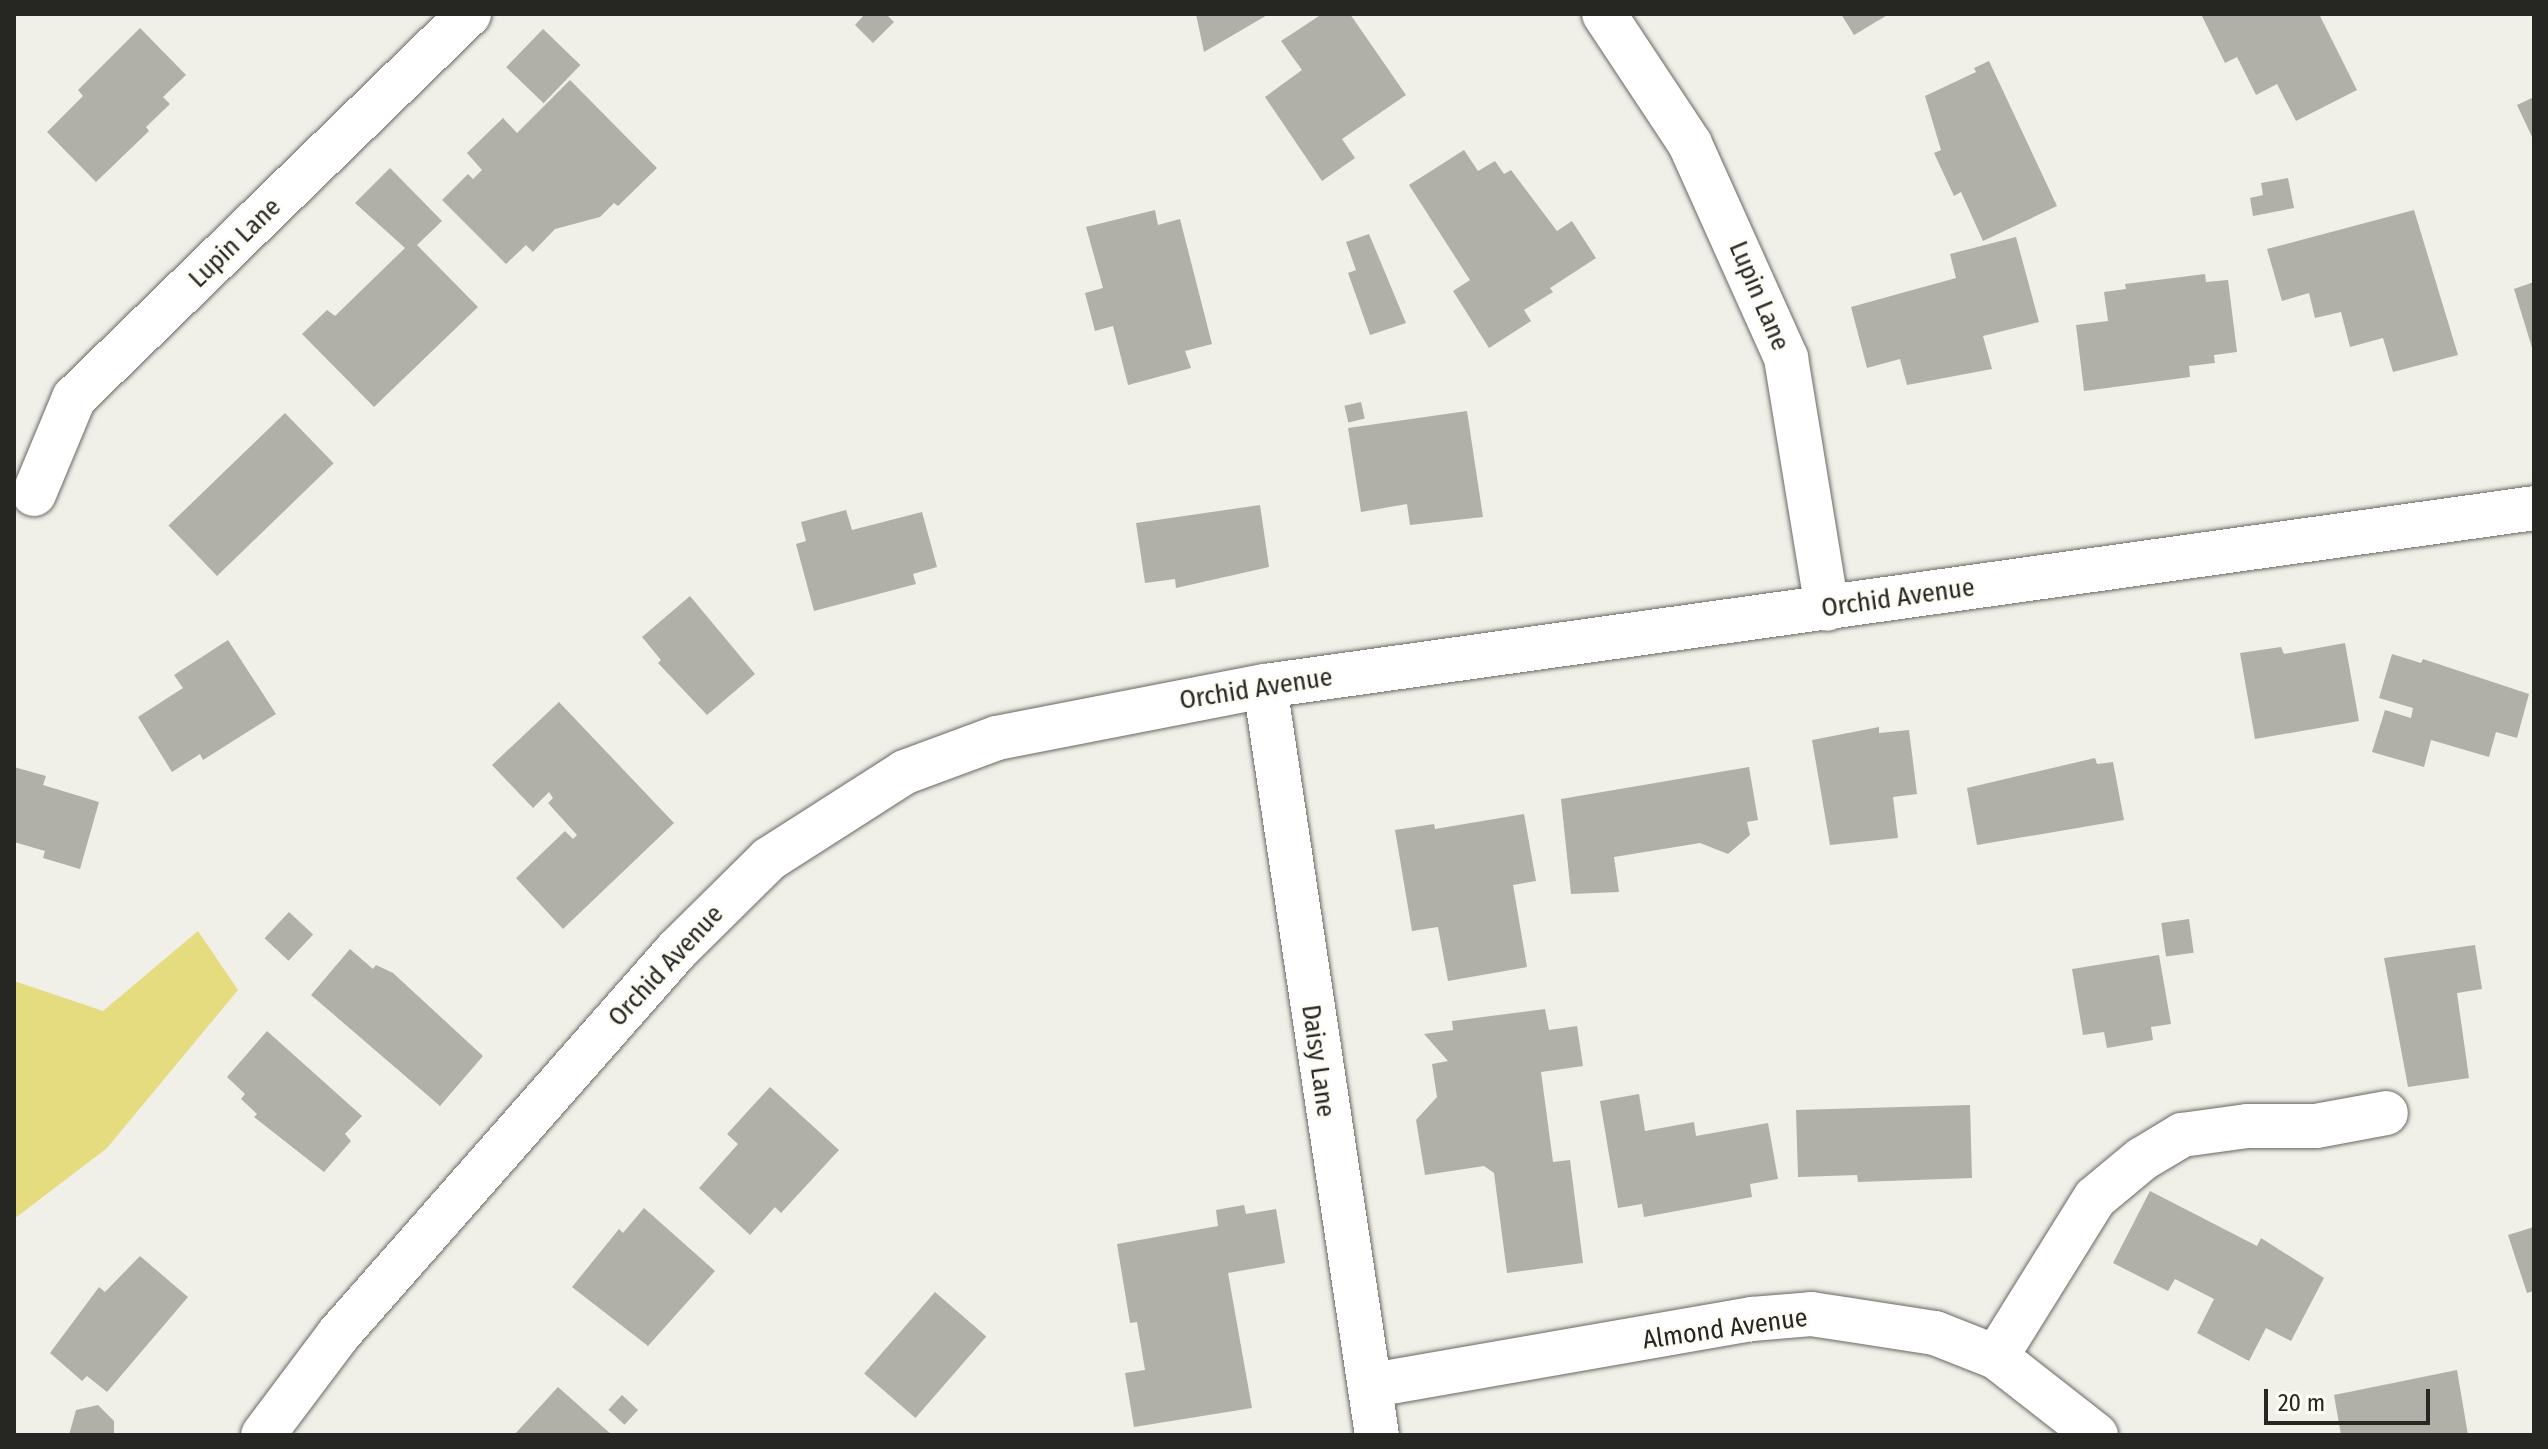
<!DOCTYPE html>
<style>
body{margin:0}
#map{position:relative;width:2548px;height:1449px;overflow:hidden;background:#f0f0e8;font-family:"Fira Sans Condensed",sans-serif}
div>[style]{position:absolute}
.green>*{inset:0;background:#e5db7f}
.building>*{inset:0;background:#b0afa8;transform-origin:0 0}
.roads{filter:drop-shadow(0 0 2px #696962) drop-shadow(0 0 2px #696962)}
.minor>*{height:44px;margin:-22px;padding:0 22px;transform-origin:22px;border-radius:22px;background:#fff}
span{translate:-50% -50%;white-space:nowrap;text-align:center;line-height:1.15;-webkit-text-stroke:6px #fefdf5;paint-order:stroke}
.street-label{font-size:26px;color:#262623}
.frame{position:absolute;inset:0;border:16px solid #262623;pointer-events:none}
.scale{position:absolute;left:2264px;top:1389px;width:166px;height:36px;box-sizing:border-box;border:4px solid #262623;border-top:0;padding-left:10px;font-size:24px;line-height:28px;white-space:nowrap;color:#262623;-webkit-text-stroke:6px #fefdf5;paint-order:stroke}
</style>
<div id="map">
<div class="green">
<i style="clip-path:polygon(198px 931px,238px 990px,107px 1148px,14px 1219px,14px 981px,103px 1011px)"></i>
</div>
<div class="building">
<i style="clip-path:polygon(865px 14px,886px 14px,894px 22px,873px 43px,855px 25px)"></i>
<i style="clip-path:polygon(1196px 14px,1269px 14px,1204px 52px)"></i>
<i style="clip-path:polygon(1322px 14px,1350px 14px,1406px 95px,1342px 139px,1355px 158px,1322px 181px,1265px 97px,1302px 70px,1281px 41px)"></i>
<i style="clip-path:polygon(1841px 14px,1889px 14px,1854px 35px)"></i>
<i style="clip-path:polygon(2201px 14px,2319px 14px,2357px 90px,2296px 121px,2277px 84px,2256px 95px,2237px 57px,2225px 63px)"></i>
<i style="clip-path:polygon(140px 28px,186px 75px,163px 97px,170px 104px,146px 127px,149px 131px,96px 182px,47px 132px,83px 96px,78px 90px)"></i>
<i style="left:543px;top:29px;width:52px;height:53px;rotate:44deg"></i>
<i style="clip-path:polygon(1989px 61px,2057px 206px,1983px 241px,1961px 192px,1954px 196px,1934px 153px,1941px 150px,1925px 96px,1976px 72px,1974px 68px)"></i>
<i style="clip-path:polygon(570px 80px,657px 168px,618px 206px,614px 203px,600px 217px,555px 229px,533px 252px,526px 245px,506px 264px,442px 200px,468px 174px,473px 179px,482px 170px,467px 153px,503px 118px,517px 133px)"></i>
<i style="clip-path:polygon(2534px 97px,2534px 141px,2517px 105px)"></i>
<i style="clip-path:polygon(1464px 150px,1478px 171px,1495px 161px,1504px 174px,1511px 170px,1557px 231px,1572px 221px,1596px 258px,1550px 288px,1553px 292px,1524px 310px,1531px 321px,1489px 348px,1453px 291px,1470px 280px,1409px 185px)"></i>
<i style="clip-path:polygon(390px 168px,442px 221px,417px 245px,478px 307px,374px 407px,302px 334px,327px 310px,335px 316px,405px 248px,355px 203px)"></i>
<i style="clip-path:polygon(2288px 178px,2294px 208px,2253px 216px,2250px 198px,2263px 195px,2261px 183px)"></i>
<i style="clip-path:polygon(1155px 210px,1158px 225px,1180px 219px,1212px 344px,1185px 351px,1191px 368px,1128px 385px,1113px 326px,1095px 331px,1085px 293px,1103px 288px,1086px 227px)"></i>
<i style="clip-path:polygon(2414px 210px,2458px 355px,2393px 372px,2383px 338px,2350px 347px,2341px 312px,2315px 318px,2309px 293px,2282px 301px,2267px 249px)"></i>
<i style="clip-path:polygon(1369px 234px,1406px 323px,1370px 335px,1348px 273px,1356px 270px,1346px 242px)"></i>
<i style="clip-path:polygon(2016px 237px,2039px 322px,1983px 336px,1992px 369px,1907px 385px,1900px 359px,1867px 368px,1851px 307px,1956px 278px,1950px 254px)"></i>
<i style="clip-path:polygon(2205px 274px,2206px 282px,2228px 280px,2237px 352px,2214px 355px,2215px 363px,2189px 366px,2190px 377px,2084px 391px,2076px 325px,2108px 321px,2104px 292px,2126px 289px,2125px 284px)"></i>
<i style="clip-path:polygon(2534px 282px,2534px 351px,2533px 351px,2514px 289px)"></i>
<i style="left:1361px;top:402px;width:17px;height:17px;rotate:77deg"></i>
<i style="clip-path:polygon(1467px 411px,1483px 517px,1410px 525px,1407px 504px,1361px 512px,1348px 428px)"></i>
<i style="left:285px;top:413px;width:70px;height:162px;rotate:46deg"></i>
<i style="clip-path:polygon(1260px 505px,1269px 567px,1176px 588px,1175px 579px,1145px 583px,1136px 523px)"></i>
<i style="clip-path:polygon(846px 510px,852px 530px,922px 512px,937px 567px,913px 574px,916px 584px,814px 611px,796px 544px,806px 541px,801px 522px)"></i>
<i style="clip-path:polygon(690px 596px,755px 674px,707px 715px,658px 663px,661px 660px,642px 637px)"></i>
<i style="clip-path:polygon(228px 640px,276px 714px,203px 760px,200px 754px,172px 772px,138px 717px,183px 688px,174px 675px)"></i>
<i style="clip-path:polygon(2345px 643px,2359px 721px,2255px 739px,2240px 653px,2281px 647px,2284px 654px)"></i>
<i style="clip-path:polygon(2392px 654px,2421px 663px,2423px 659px,2529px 694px,2517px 738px,2496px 732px,2489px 757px,2431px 740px,2424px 767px,2372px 752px,2385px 710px,2411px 718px,2413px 708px,2379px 698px)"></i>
<i style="clip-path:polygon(559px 702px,674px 823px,563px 929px,516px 878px,565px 831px,573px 839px,577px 835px,548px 803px,553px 798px,549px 792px,533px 808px,492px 765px)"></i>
<i style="clip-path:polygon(1879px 727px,1879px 733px,1909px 730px,1917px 794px,1893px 797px,1898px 838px,1830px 845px,1812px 740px)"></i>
<i style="clip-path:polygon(2095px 758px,2097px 764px,2113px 762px,2124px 820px,1977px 845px,1967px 788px)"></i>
<i style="clip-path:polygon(14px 767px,46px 776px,43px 785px,99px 802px,80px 869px,43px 858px,45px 851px,14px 842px)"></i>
<i style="clip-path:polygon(1749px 767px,1758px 820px,1747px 822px,1750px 835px,1728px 854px,1700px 843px,1614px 857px,1619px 892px,1571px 894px,1561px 799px)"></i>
<i style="clip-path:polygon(1524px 814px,1536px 881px,1513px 885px,1527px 967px,1448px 981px,1438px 927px,1412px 931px,1395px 830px,1434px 824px,1435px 829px)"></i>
<i style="left:289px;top:912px;width:33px;height:36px;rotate:43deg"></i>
<i style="left:2189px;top:919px;width:34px;height:28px;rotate:82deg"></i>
<i style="clip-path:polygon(2475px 945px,2482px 989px,2457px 993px,2469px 1078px,2408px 1087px,2384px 958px)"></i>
<i style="clip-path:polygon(350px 949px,373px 969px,376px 965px,393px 973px,483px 1056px,440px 1106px,311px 995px)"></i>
<i style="clip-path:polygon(2159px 955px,2171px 1024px,2151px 1027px,2153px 1040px,2107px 1048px,2104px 1032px,2083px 1035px,2072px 969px)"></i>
<i style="clip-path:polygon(1545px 1009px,1549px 1030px,1577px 1026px,1583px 1066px,1541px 1072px,1553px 1162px,1570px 1160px,1583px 1263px,1507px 1273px,1494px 1173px,1484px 1166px,1425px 1175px,1416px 1120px,1437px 1097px,1432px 1064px,1448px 1061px,1424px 1034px,1453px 1030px,1452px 1021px)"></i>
<i style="clip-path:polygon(267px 1031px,362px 1116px,345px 1134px,351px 1141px,324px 1172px,254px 1117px,257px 1114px,241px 1099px,245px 1094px,227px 1077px)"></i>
<i style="clip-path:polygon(770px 1087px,839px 1150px,781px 1213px,775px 1207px,750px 1235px,699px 1188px,738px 1144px,727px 1134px)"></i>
<i style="clip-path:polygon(1639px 1094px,1645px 1131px,1694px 1122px,1696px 1136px,1768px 1123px,1778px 1179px,1750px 1184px,1752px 1197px,1644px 1217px,1642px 1204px,1618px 1208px,1600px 1101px)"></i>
<i style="clip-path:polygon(1970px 1105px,1972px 1178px,1858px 1182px,1857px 1175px,1798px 1177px,1796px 1110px)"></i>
<i style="clip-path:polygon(2150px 1191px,2257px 1246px,2261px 1238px,2324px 1278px,2291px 1341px,2266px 1328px,2249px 1361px,2197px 1333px,2214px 1299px,2175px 1279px,2168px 1291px,2113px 1263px)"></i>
<i style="clip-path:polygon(1244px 1205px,1246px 1214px,1276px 1209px,1285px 1263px,1228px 1273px,1252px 1408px,1134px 1427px,1125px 1373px,1145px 1370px,1137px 1322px,1130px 1323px,1117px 1244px,1218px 1226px,1216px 1210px)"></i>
<i style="clip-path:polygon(644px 1208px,715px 1271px,648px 1346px,572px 1287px,619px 1229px,623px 1233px)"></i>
<i style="clip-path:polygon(2534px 1227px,2534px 1291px,2527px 1293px,2508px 1235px)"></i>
<i style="clip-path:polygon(140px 1256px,188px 1297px,107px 1392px,87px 1376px,82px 1381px,50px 1353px,99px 1287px,105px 1292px)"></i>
<i style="left:935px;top:1292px;width:68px;height:108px;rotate:41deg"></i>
<i style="clip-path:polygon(2457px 1370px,2468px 1435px,2341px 1435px,2334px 1395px)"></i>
<i style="clip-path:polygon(558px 1387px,612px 1435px,514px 1435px)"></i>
<i style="left:622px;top:1395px;width:22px;height:20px;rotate:43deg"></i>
<i style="clip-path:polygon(98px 1405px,114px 1421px,114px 1435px,69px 1435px,76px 1410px)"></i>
</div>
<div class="roads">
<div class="minor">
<i style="left:1604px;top:14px;width:156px;rotate:56.5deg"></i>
<i style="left:1690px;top:144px;width:235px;rotate:65.8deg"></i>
<i style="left:1786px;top:358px;width:254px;rotate:80.7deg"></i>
<i style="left:34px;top:494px;width:104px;rotate:-67.4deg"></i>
<i style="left:74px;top:398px;width:551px;rotate:-44.19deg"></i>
<i style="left:1265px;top:686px;width:757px;rotate:81.5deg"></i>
<i style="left:1996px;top:1357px;width:187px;rotate:-58.1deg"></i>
<i style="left:2095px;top:1198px;width:61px;rotate:-39.7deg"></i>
<i style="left:2142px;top:1159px;width:47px;rotate:-31deg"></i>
<i style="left:2182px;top:1135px;width:66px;rotate:-7.9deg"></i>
<i style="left:2247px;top:1126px;width:69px"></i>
<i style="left:2316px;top:1126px;width:71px;rotate:-10.5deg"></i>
<i style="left:1373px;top:1385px;width:385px;rotate:-9.9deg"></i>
<i style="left:1752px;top:1319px;width:59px;rotate:-4.8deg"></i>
<i style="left:1811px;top:1314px;width:125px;rotate:8.7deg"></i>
<i style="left:1935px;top:1333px;width:66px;rotate:21.5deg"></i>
<i style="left:1996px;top:1357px;width:127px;rotate:38deg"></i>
<i style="left:263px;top:1435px;width:125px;rotate:-53.1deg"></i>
<i style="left:338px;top:1335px;width:513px;rotate:-48.64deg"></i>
<i style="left:677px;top:950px;width:129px;rotate:-44.7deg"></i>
<i style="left:769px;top:859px;width:161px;rotate:-32.6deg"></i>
<i style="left:905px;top:772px;width:98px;rotate:-20.3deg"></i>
<i style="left:997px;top:738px;width:273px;rotate:-11deg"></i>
<i style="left:1265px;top:686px;width:1281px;rotate:-7.98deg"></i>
</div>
</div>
<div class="street-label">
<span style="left:235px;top:243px;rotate:-44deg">Lupin Lane</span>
<span style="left:1759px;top:296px;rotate:67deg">Lupin Lane</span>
<span style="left:1898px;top:598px;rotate:-8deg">Orchid Avenue</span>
<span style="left:1256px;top:689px;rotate:-9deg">Orchid Avenue</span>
<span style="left:666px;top:966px;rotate:-47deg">Orchid Avenue</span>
<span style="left:1318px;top:1061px;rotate:82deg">Daisy Lane</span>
<span style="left:1725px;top:1329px;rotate:-8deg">Almond Avenue</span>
</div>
<div class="frame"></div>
<div class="scale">20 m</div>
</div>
